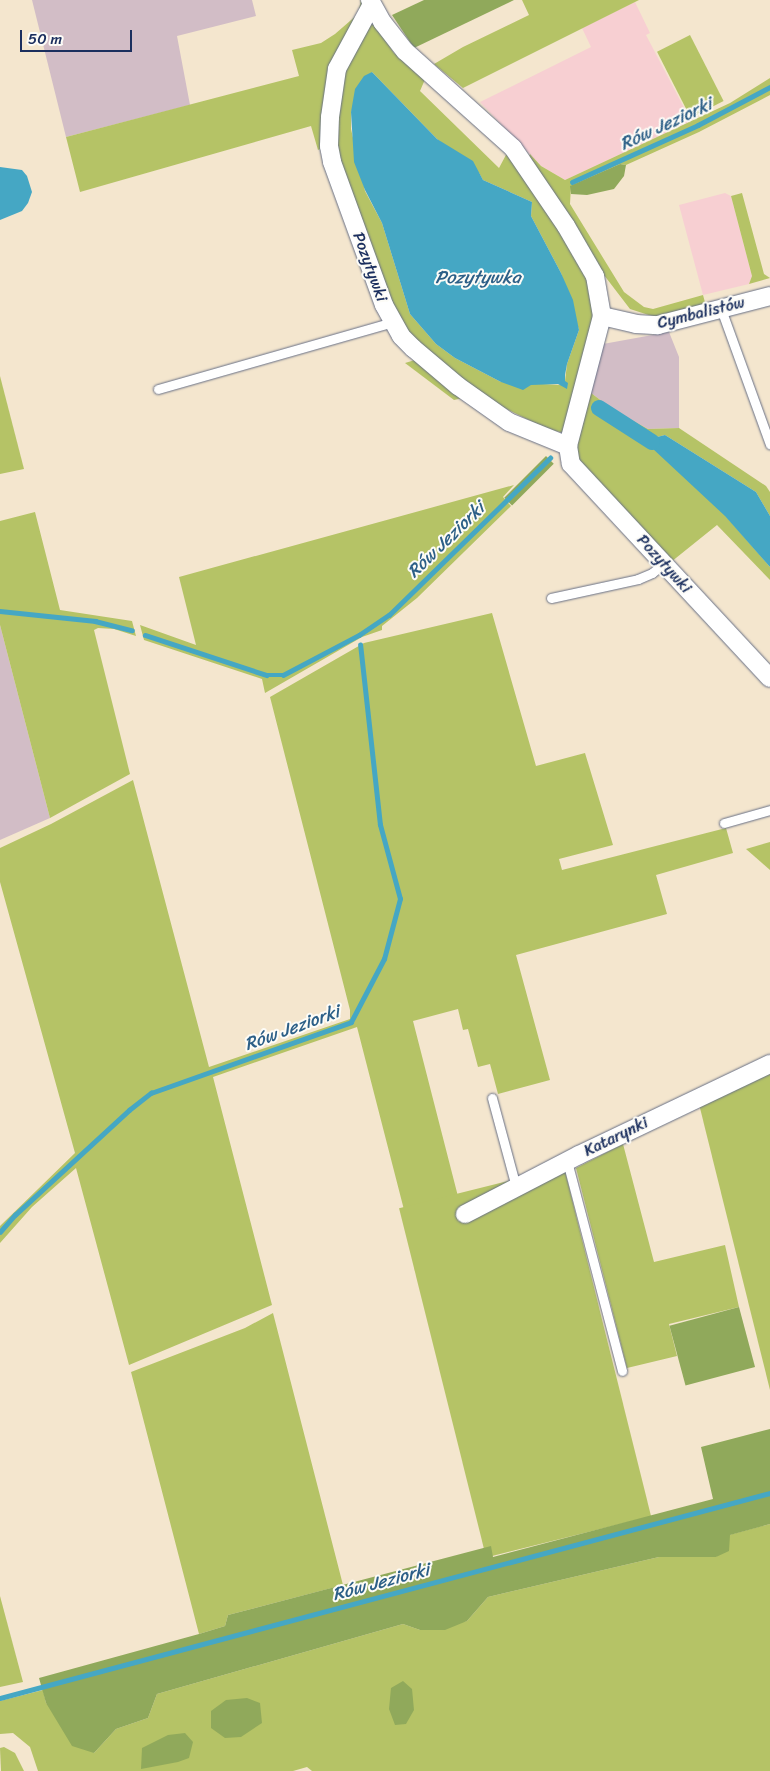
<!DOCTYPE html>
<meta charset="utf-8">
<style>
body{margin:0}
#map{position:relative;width:770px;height:1771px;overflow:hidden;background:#f4e6ce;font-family:Sriracha,sans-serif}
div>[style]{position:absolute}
.built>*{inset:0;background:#f7cfd2}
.industrial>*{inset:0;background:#d2bdc6}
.green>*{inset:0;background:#b5c366;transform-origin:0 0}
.forest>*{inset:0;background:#90a95b;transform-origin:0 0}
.water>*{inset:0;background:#45a7c4}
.stream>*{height:4.5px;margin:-2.25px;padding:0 2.25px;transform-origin:2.25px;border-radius:2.25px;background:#45a7c4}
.canal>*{height:16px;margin:-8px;padding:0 8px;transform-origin:8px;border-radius:8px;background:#45a7c4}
.roads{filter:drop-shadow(0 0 1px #676f85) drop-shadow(0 0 1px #676f85)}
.service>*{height:9px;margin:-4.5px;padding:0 4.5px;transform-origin:4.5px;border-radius:4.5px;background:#fff}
.minor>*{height:18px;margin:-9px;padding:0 9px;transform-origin:9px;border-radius:9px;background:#fff}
span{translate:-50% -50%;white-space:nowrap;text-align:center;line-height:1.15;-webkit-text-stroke:4px #fdfcf7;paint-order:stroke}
.street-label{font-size:16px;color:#1b2f5e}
.water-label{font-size:18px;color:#2c5f87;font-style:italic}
.scale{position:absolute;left:20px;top:30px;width:112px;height:22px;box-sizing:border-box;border:2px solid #1b2f5e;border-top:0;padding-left:6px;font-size:15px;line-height:18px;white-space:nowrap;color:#1b2f5e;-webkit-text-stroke:4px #fdfcf7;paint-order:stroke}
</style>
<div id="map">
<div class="built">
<i style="clip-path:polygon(635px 2px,650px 33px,646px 35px,691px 121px,565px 180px,541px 166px,480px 102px,591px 47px,582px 28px)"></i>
<i style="clip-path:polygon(725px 193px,731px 196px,752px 276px,749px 284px,703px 295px,679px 205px)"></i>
</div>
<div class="industrial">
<i style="clip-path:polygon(32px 0,252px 0,256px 16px,177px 36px,190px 105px,66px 137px)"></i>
<i style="clip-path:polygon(669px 332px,679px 357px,679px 428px,648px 429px,615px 411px,591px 393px,603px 344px)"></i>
<i style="clip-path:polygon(0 625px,50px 818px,0 840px)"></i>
</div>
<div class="green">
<i style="clip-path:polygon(361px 0,364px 0,322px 148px,318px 150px,311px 126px,80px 192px,66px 137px,299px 76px,292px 50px,321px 43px,335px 34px,358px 14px)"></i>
<i style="clip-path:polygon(522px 0,639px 0,463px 88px,434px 64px,463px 47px,529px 15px)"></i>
<i style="clip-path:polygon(evenodd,369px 23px,376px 26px,394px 53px,426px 77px,420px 91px,499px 168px,507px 153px,566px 240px,593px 291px,594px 317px,566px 433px,549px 430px,486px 399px,401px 328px,340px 170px,335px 123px,340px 76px,369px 23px,372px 72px,437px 139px,479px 173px,483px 180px,532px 202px,531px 216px,561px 273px,579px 330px,567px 364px,565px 381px,562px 385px,501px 382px,455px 358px,436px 344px,410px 314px,382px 223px,365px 191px,351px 129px,351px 112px,372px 72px)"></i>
<i style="left:690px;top:35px;width:74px;height:37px;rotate:63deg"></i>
<i style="clip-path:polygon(770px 78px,770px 95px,699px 132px,626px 165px,620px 164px,571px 186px,570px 204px,624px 292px,644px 307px,653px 309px,703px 295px,706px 306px,658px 318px,630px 309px,594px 262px,527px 161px,530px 154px,541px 166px,565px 180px,730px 103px)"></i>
<i style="clip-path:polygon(742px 193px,764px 274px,770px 278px,749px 284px,752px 276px,731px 196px)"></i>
<i style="clip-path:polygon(415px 360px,463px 398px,454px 400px,405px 363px)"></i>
<i style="clip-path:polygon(0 376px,24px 469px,0 474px)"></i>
<i style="clip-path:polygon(591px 393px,615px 411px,648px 429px,679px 428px,766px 486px,770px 492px,770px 516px,756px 492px,665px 435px,657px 437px,770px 567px,770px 580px,717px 525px,671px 562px,582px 468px,575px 453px)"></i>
<i style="clip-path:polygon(514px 485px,503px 497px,511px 506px,417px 598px,382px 626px,382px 630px,362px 637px,265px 693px,262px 679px,144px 640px,140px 625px,196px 645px,179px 577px)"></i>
<i style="clip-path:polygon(35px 512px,60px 610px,132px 621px,136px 636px,114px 629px,98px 628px,94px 630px,130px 774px,50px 818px,0 625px,0 521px)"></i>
<i style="clip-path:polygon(492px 613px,536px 766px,585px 753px,613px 845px,559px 859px,562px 870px,726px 828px,733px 853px,656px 875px,667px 914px,516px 955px,550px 1080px,498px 1094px,490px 1064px,478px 1067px,468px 1029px,463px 1030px,458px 1009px,413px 1021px,462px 1212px,411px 1237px,357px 1027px,213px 1077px,272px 1305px,129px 1365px,76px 1168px,32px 1207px,0 1243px,0 1226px,75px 1153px,0 882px,0 848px,51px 824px,133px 780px,209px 1067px,350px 1019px,350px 1010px,270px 697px,364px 643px)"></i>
<i style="clip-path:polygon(770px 842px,770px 870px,746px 849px)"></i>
<i style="clip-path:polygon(770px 1070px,770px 1390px,699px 1104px)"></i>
<i style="clip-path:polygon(623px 1144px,654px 1262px,725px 1245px,739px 1307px,669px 1324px,677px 1356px,627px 1368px,576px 1168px)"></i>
<i style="left:564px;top:1167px;width:360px;height:170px;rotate:76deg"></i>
<i style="clip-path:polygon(273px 1313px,343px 1585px,228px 1615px,225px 1626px,199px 1634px,131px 1372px,245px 1328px)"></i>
<i style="clip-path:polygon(770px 1524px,770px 1771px,312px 1771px,307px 1767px,293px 1771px,38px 1771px,30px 1747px,13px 1733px,0 1734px,0 1701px,43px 1690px,46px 1703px,94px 1753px,116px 1729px,148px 1718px,157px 1694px,403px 1624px,420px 1630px,467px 1621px,488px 1597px,659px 1557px,716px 1557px,729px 1535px)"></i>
<i style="clip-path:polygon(0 1596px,23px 1682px,0 1687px)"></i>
<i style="clip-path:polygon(4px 1747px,15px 1753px,24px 1771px,1px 1771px,0 1748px)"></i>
</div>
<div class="forest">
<i style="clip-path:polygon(424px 0,514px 0,414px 48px,392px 15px)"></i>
<i style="clip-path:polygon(620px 164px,626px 165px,624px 176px,614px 189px,587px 195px,571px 194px,570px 186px)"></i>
<i style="left:546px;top:456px;width:11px;height:59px;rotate:45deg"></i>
<i style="left:739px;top:1307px;width:62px;height:72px;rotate:75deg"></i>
<i style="clip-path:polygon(770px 1429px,770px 1524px,730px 1535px,729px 1551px,716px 1557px,659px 1557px,488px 1597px,467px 1621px,445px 1630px,420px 1630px,403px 1624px,157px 1694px,148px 1718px,116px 1729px,94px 1753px,72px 1746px,46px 1703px,39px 1678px,199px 1634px,225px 1626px,228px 1615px,491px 1546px,493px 1557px,713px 1499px,701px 1447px)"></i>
<i style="clip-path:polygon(403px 1681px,412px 1689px,414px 1710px,406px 1724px,395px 1725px,389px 1709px,391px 1688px)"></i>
<i style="clip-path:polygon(247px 1698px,260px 1703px,262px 1723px,241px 1737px,225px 1738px,211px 1728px,211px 1711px,226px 1700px)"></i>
<i style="clip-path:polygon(185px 1733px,193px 1742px,189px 1758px,178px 1762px,141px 1769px,142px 1748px,168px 1735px)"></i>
</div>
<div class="water">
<i style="clip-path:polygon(372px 72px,437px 139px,473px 161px,483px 180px,532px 202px,531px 216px,561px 273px,573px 300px,579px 330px,567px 364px,565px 375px,565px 381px,568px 383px,567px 389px,558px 384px,531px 385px,523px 390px,501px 382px,455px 358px,436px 344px,410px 314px,382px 223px,365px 190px,354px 162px,351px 112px,355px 89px,364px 76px)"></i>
<i style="clip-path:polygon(0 167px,22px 170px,27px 176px,32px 192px,28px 203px,22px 211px,0 220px)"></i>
<i style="clip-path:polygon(665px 435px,756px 492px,770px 516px,770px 567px,725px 516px,652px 448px,652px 442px,657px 437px)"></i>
</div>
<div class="stream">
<i style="left:572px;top:182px;width:138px;rotate:-24.3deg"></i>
<i style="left:698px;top:125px;width:81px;rotate:-27.8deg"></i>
<i style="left:0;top:611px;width:96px;rotate:6deg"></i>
<i style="left:95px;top:621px;width:38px;rotate:14deg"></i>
<i style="left:145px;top:635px;width:128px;rotate:18.2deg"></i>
<i style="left:267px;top:675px;width:16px"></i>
<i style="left:283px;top:675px;width:86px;rotate:-27.8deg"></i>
<i style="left:359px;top:635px;width:36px;rotate:-34deg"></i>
<i style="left:389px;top:615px;width:225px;rotate:-44.3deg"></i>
<i style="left:0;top:1232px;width:23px;rotate:-49deg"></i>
<i style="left:15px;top:1215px;width:155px;rotate:-42.6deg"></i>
<i style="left:129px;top:1110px;width:28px;rotate:-38deg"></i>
<i style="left:151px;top:1093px;width:212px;rotate:-19.5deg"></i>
<i style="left:351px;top:1022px;width:71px;rotate:-62.4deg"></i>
<i style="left:384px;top:959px;width:62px;rotate:-75.1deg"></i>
<i style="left:400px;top:899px;width:77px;rotate:-105.1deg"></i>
<i style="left:380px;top:825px;width:181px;rotate:-96.3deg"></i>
<i style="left:0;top:1698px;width:797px;rotate:-14.91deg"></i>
</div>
<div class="canal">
<i style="left:599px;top:408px;width:63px;rotate:32.7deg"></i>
</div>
<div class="roads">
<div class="service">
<i style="left:721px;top:309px;width:144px;rotate:70.1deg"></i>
<i style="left:158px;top:389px;width:244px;rotate:-15.9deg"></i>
<i style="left:551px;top:598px;width:89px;rotate:-12.3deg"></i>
<i style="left:638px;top:579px;width:15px;rotate:-23deg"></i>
<i style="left:652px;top:573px;width:14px;rotate:-39deg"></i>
<i style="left:724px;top:823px;width:48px;rotate:-15.8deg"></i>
<i style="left:492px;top:1098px;width:92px;rotate:74.9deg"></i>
<i style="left:567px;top:1161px;width:217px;rotate:75.3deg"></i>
</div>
<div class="minor">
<i style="left:370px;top:0;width:26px;rotate:61deg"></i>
<i style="left:383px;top:23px;width:36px;rotate:52deg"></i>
<i style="left:405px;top:51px;width:145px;rotate:41.9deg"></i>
<i style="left:513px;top:148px;width:94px;rotate:55.8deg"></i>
<i style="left:566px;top:226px;width:58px;rotate:59.9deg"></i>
<i style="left:595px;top:276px;width:41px;rotate:80.1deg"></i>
<i style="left:602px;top:316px;width:134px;rotate:104.7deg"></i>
<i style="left:568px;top:446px;width:18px;rotate:81deg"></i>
<i style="left:571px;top:464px;width:292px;rotate:47.1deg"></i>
<i style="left:371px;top:6px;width:72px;rotate:118.4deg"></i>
<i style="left:337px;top:69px;width:49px;rotate:98.3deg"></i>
<i style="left:330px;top:117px;width:29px;rotate:92deg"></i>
<i style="left:329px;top:146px;width:16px;rotate:79deg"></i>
<i style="left:332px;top:162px;width:152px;rotate:70deg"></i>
<i style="left:384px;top:305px;width:35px;rotate:61deg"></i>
<i style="left:401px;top:336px;width:17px;rotate:45deg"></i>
<i style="left:413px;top:348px;width:59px;rotate:40.2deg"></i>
<i style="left:458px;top:386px;width:62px;rotate:35.2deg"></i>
<i style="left:509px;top:422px;width:64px;rotate:22.1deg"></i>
<i style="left:602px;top:316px;width:35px;rotate:13deg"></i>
<i style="left:636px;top:324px;width:22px;rotate:3deg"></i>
<i style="left:658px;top:325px;width:116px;rotate:-14.5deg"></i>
<i style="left:465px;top:1214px;width:128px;rotate:-27.4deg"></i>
<i style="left:579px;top:1155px;width:212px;rotate:-25.5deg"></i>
</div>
</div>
<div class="street-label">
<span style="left:370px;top:267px;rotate:70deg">Pozytywki</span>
<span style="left:701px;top:313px;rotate:-14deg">Cymbalistów</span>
<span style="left:664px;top:564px;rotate:48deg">Pozytywki</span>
<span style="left:616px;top:1137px;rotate:-26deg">Katarynki</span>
</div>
<div class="water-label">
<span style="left:666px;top:124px;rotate:-25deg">Rów Jeziorki</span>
<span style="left:478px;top:277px">Pozytywka</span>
<span style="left:446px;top:540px;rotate:-44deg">Rów Jeziorki</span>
<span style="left:292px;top:1028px;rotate:-20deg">Rów Jeziorki</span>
<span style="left:381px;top:1582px;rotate:-15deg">Rów Jeziorki</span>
</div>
<div class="scale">50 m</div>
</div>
